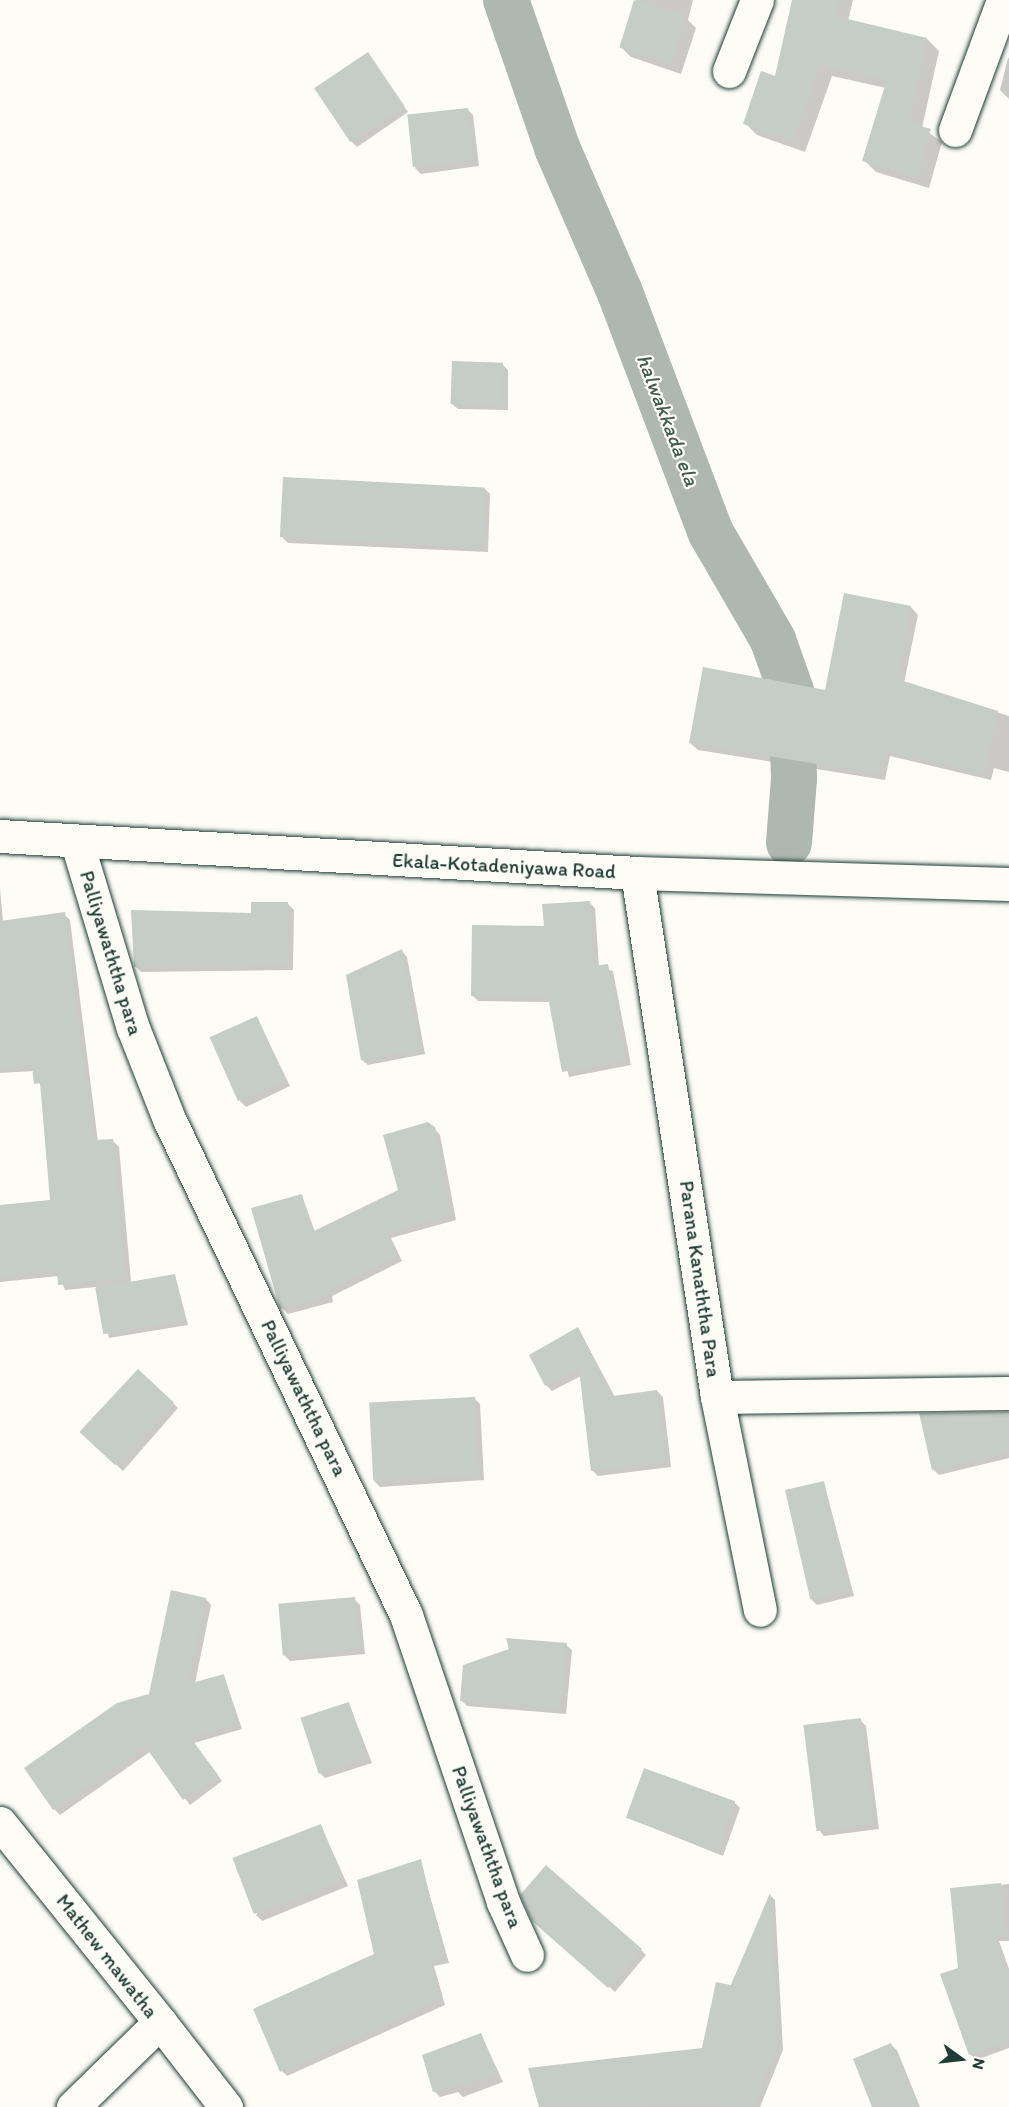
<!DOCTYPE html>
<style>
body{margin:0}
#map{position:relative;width:1009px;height:2107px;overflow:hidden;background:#fdfcf7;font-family:Itim,sans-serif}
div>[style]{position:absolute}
.shadow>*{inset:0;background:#0003}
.canal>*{height:46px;margin:-23px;padding:0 23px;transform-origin:23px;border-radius:23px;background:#aeb8b1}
.building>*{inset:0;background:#c6cdc7;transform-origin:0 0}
.roads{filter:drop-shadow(0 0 2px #1f3d34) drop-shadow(0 0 2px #1f3d34)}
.street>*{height:33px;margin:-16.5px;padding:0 16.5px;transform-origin:16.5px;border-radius:16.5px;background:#fdfcf7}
.primary>*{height:33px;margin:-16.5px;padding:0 16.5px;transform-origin:16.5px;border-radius:16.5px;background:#fdfcf7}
span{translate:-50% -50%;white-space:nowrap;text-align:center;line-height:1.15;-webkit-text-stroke:4.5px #fdfcf7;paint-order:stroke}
.street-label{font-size:20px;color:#1f3d34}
.water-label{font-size:21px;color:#435c53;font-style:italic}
.north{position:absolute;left:931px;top:2029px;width:60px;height:60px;-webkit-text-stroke:4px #fdfcf7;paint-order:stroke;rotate:105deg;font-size:16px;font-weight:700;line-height:24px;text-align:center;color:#1f3d34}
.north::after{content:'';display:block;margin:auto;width:21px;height:27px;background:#1f3d34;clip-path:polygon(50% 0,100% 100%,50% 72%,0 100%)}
</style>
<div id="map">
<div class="shadow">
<i style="clip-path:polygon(636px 0,693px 0,688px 20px,696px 28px,681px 74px,631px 57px,620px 46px)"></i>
<i style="clip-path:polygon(793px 0,853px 0,848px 21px,927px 39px,939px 51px,922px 128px,942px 142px,929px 188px,876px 172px,864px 160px,886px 88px,832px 76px,805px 152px,757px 135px,745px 123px,776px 78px)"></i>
<i style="clip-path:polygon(368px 54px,408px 112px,357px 147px,351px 141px)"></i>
<i style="clip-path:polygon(1008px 58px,1009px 58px,1009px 99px,1000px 90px)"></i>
<i style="clip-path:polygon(467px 109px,473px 115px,479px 166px,421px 174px,415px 168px)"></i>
<i style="clip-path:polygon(502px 364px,508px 370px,508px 410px,458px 409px,452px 404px)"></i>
<i style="clip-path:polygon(484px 488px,490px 494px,488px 552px,288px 543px,282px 537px)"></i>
<i style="clip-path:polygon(911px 607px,918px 615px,904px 683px,1009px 716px,1009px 772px,994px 768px,991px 780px,890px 756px,885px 780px,698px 750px,690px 743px,826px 692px)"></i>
<i style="clip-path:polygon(0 888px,3px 922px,64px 914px,70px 920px,98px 1142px,113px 1141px,119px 1147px,131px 1282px,175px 1275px,188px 1325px,109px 1338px,96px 1287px,65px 1290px,59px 1276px,0 1282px,0 1207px,52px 1202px,42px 1089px,34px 1071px,0 1073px)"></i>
<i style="clip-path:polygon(589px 902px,595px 908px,599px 967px,613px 971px,631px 1065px,569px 1077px,550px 1002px,478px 1001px,473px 996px,545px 927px)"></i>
<i style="clip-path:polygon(288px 904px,294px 910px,293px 970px,141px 972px,136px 967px)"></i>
<i style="clip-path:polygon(402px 951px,407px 957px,425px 1054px,368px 1065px,362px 1060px)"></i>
<i style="clip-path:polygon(257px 1018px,290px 1086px,246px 1107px,240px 1101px)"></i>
<i style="clip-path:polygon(434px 1128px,440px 1135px,456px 1220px,391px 1238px,402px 1261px,332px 1296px,333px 1302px,288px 1314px,282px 1308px,302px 1196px,315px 1232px,400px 1191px)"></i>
<i style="clip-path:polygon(579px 1330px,615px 1397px,657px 1391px,663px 1397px,671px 1467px,598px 1476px,592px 1470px,581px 1376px,552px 1391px,546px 1385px)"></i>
<i style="clip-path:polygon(474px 1398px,480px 1404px,484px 1480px,380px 1487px,374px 1481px)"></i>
<i style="clip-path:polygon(173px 1403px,178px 1408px,123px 1471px,83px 1433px)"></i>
<i style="clip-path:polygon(1009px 1413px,1009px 1458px,939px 1475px,933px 1469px)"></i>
<i style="clip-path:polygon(824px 1483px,854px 1596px,817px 1605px,811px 1599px)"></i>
<i style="clip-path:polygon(206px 1599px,211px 1605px,195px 1683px,224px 1676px,242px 1729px,194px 1743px,222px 1781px,190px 1805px,151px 1751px,60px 1815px,54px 1809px,150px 1695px)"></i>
<i style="clip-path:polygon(354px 1599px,360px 1605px,365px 1654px,290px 1661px,284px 1655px)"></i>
<i style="clip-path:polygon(566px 1645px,572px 1650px,566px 1714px,467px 1706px,461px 1700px,511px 1650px)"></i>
<i style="clip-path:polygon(349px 1704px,372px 1763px,325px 1778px,319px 1772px)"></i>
<i style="clip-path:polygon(860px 1720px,866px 1726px,879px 1829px,824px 1836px,819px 1830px)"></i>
<i style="clip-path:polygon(734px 1802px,740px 1808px,723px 1856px,628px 1818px)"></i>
<i style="clip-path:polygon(321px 1826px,348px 1886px,262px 1921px,256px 1915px)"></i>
<i style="clip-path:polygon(420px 1861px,449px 1963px,434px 1966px,445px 2005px,287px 2076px,282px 2071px,376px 1954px)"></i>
<i style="clip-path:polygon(1009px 1884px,1009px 1941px,999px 1941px,1009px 1969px,1009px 2048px,976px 2060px,970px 2054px,952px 1890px)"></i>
<i style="clip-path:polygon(770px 1895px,775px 1900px,783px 2050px,760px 2107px,541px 2107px,530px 2069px,703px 2050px)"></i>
<i style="clip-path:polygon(537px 1923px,641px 1950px,646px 1955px,615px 1992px)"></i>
<i style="clip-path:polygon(481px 2034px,503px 2082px,463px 2097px,458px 2092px,440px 2097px,434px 2091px)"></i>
<i style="clip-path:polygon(891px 2045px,897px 2050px,920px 2107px,874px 2107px)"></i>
</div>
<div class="canal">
<i style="left:506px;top:0;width:159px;rotate:70.9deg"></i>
<i style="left:558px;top:150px;width:153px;rotate:66.5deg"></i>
<i style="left:619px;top:290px;width:260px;rotate:69.3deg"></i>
<i style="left:711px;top:533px;width:124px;rotate:59.9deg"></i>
<i style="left:773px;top:640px;width:54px;rotate:70.6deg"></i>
<i style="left:791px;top:691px;width:88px;rotate:88deg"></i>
<i style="left:794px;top:779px;width:64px;rotate:94.5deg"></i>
</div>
<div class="building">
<i style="left:634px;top:0;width:54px;height:50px;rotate:17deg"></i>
<i style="clip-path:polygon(792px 0,839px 0,835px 16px,927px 38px,909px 123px,931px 129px,917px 177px,862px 161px,887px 79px,820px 65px,793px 142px,743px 124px,761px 71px,775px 76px)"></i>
<i style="left:368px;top:52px;width:65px;height:65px;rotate:56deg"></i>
<i style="left:468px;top:108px;width:53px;height:61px;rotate:84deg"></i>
<i style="left:452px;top:361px;width:51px;height:43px;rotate:2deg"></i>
<i style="left:283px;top:477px;width:202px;height:60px;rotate:3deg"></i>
<i style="clip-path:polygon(844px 593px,911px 606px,897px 679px,998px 711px,984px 774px,883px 750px,879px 774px,689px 743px,703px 667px,825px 690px)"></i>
<i style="clip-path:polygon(590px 901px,594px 966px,608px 964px,626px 1060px,562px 1072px,548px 997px,471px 996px,472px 925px,544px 926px,542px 904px)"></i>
<i style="clip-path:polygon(251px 902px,288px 902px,288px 965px,134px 967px,131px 910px,251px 913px)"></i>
<i style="clip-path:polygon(65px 912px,93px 1140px,113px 1139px,126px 1278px,58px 1285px,57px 1270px,0 1276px,0 1205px,50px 1200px,40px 1083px,34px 1084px,32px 1066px,0 1068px,0 921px)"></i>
<i style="clip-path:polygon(402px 949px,420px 1049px,361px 1060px,346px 975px)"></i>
<i style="left:257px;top:1016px;width:70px;height:52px;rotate:66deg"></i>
<i style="clip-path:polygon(428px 1122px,435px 1127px,451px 1214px,386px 1233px,397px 1256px,327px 1290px,328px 1296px,280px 1309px,251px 1208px,302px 1194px,312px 1232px,398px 1190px,383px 1135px)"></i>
<i style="left:175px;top:1274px;width:47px;height:81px;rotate:80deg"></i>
<i style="clip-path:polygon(578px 1327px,613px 1396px,657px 1390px,666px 1461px,591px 1471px,579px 1369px,545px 1386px,529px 1355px)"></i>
<i style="left:138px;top:1369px;width:49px;height:86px;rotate:43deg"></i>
<i style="left:475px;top:1397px;width:78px;height:106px;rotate:87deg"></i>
<i style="clip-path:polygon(1009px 1412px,1009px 1451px,932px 1470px,919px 1413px)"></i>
<i style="left:824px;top:1481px;width:112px;height:40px;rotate:77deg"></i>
<i style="clip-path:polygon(171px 1590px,206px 1598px,188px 1684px,224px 1674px,237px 1724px,190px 1737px,218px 1775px,183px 1800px,145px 1746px,53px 1810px,24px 1768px,117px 1703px,149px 1694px)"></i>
<i style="left:355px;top:1597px;width:52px;height:77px;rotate:85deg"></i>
<i style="clip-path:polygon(506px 1638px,567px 1643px,560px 1709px,460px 1701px,463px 1665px,509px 1649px)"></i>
<i style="left:349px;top:1702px;width:59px;height:51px;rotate:72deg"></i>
<i style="left:861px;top:1718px;width:107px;height:58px;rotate:83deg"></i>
<i style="left:644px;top:1768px;width:97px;height:53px;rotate:20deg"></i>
<i style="left:321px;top:1824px;width:60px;height:95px;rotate:69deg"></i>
<i style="clip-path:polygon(421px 1859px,444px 1957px,430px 1961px,440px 1999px,280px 2072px,253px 2009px,374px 1954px,357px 1880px)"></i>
<i style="clip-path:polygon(546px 1865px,642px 1949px,608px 1988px,532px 1921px,520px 1895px)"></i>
<i style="clip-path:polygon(1001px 1883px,1007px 1935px,995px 1937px,1009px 1977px,1009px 2040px,969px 2055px,940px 1974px,958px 1968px,950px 1888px)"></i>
<i style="clip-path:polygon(770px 1893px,778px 2044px,752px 2107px,721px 2107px,721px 2103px,539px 2107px,528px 2068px,702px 2048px,716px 1982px,731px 1985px)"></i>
<i style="clip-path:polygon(481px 2033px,497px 2074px,433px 2092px,422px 2055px)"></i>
<i style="clip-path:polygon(891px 2043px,899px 2062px,918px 2107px,872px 2107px,853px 2059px)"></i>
</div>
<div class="roads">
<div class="street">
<i style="left:729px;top:71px;width:76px;rotate:-68.5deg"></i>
<i style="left:955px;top:130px;width:139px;rotate:-69.7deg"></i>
<i style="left:77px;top:843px;width:193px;rotate:73.2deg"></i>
<i style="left:133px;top:1028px;width:98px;rotate:68.4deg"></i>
<i style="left:169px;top:1119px;width:550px;rotate:64.46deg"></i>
<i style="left:406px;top:1615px;width:303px;rotate:71.3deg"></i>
<i style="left:503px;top:1902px;width:58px;rotate:65.6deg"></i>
<i style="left:637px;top:873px;width:530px;rotate:81.32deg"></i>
<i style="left:717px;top:1397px;width:292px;rotate:-0.8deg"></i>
<i style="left:717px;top:1397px;width:217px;rotate:78.6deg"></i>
<i style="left:0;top:1823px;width:255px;rotate:51.2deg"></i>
<i style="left:160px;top:2022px;width:122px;rotate:135.7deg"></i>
<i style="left:160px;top:2022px;width:108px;rotate:52.2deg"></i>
</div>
<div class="primary">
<i style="left:0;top:836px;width:638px;rotate:3.32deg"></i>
<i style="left:637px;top:873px;width:372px;rotate:1.7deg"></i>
</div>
</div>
<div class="street-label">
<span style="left:504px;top:866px;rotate:3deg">Ekala-Kotadeniyawa Road</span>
<span style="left:111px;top:953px;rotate:73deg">Palliyawaththa para</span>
<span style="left:700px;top:1279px;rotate:82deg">Parana Kanaththa Para</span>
<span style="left:304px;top:1398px;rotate:64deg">Palliyawaththa para</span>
<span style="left:487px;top:1847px;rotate:70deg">Palliyawaththa para</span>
<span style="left:107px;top:1956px;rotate:52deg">Mathew mawatha</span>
</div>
<div class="water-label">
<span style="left:668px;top:420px;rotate:69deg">halwakkada ela</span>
</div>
<div class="north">N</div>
</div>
